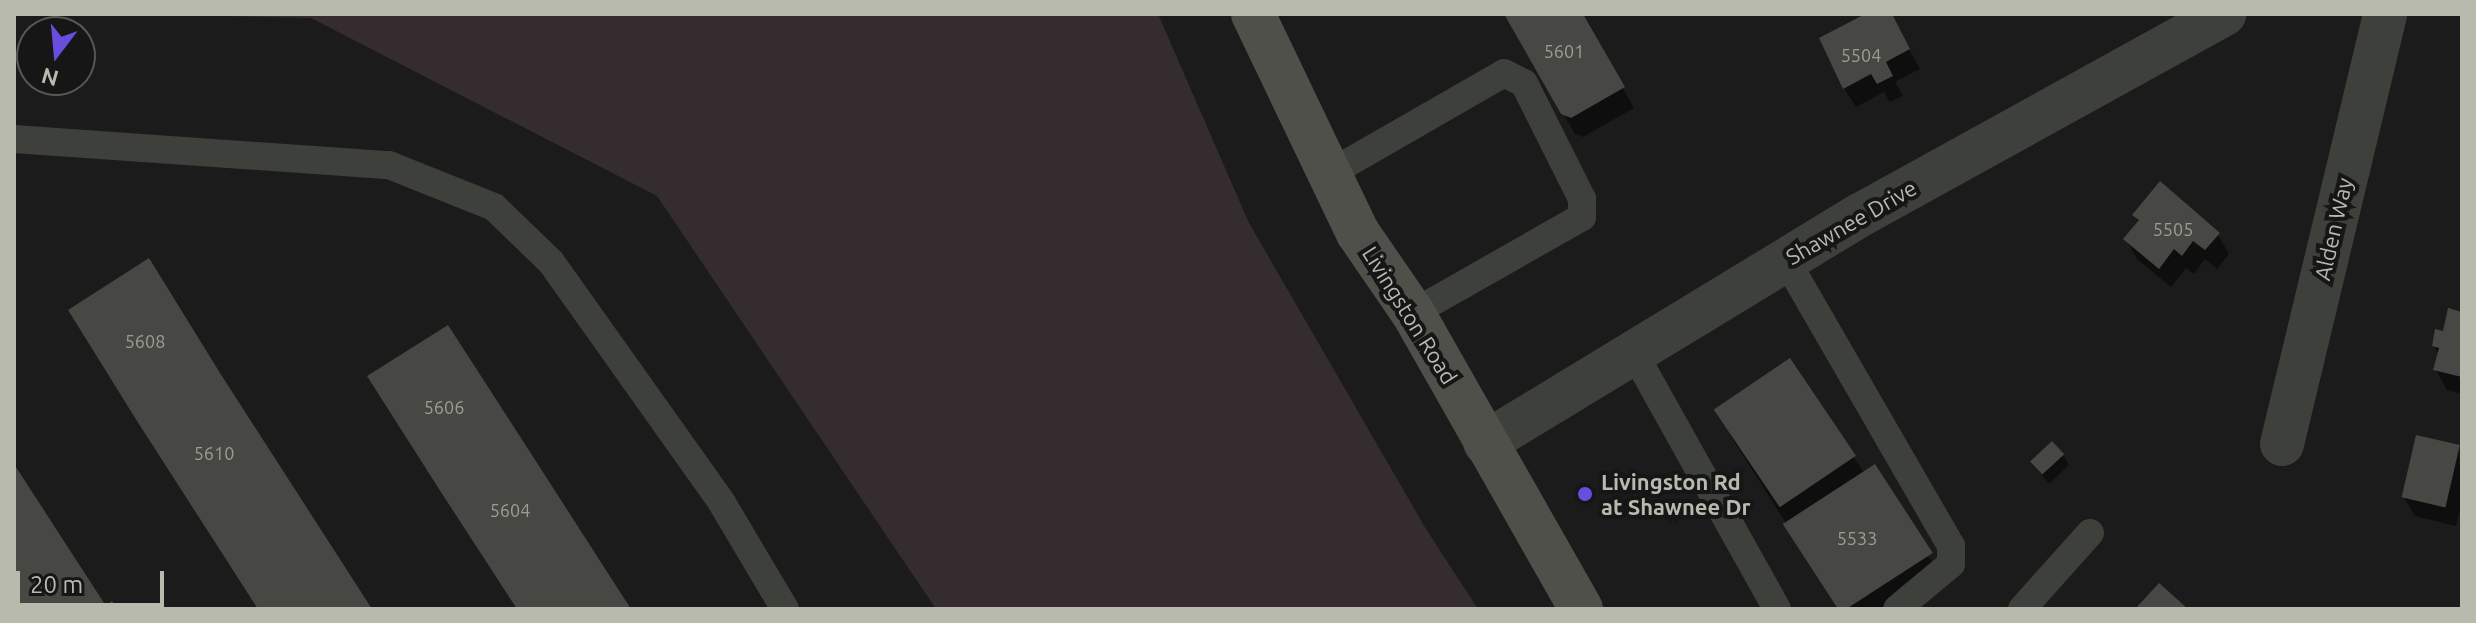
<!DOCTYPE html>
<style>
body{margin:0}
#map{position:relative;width:2476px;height:623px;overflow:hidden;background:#1a1b1a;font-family:Ubuntu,sans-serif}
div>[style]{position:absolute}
.green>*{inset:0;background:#352c2f}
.shadow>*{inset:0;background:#0007}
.building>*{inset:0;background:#474844;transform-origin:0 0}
.lane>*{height:28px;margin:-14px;padding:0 14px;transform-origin:14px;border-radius:14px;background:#3e403b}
.street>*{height:44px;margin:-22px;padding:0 22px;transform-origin:22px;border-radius:22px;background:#3e403b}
.secondary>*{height:44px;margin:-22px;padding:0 22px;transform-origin:22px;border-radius:22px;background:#4e5049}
.dots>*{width:22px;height:22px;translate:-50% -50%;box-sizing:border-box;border:4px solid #151615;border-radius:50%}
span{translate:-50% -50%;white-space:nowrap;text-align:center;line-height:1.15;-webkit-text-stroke:8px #151615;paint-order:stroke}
.number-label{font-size:18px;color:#9b9e93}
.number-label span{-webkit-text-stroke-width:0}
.street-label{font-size:22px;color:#b7baad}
.poi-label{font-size:22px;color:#b7baad;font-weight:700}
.left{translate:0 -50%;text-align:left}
.frame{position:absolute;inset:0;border:16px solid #b7baad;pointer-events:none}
.north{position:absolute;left:16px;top:16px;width:80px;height:80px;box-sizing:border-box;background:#151615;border:2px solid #565852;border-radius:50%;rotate:196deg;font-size:22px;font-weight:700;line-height:32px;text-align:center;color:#b7baad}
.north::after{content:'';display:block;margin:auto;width:28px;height:36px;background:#694ddf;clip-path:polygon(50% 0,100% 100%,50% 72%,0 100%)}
.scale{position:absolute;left:16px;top:571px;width:148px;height:36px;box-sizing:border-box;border:4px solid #b7baad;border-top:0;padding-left:10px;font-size:24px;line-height:28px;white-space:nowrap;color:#b7baad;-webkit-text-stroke:6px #151615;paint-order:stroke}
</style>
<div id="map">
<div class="green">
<i style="clip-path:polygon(135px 14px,1158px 14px,1249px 223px,1426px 529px,1478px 609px,936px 609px,657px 196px,311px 18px)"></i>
</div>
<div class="shadow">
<i style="clip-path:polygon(1507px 14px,1581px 14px,1634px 108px,1583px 137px,1575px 134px)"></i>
<i style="clip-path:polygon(1869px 14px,1890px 14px,1920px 69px,1895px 82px,1903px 96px,1890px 102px,1884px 92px,1856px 107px,1844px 88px)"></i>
<i style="clip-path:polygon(2135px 215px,2218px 235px,2229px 254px,2217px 269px,2205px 259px,2194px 274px,2186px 268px,2171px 287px,2137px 259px,2126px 239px,2139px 223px)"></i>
<i style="clip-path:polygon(2462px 314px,2462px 394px,2447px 390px,2436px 370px,2439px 355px,2434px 346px)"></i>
<i style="clip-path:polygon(1730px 435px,1853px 457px,1945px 579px,1898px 609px,1841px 609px)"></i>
<i style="clip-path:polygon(2459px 447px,2462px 501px,2456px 526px,2415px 516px,2403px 496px)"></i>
<i style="clip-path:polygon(2063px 455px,2069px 465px,2049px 484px,2032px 462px)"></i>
</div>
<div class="building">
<i style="clip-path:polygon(1504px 14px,1583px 14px,1625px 87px,1571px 118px,1561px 114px)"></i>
<i style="clip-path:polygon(1865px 14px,1892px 14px,1910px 49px,1886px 62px,1893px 76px,1877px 84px,1871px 74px,1843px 89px,1819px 38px)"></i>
<i style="clip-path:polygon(2160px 181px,2220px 233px,2205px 250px,2193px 241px,2182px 256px,2174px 249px,2159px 269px,2123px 239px,2139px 220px,2132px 215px)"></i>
<i style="clip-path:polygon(149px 258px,220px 373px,372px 609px,258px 609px,137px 421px,68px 310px)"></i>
<i style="clip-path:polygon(2448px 308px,2462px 312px,2462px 377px,2433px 370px,2439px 348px,2432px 346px,2435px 329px,2443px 331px)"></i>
<i style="clip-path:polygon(448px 325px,521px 438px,631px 609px,517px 609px,439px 489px,367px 376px)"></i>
<i style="left:1790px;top:358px;width:118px;height:92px;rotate:56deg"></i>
<i style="left:2416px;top:435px;width:45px;height:64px;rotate:13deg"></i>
<i style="left:2052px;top:441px;width:18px;height:30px;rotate:47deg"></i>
<i style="clip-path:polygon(14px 464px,106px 606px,112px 601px,117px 609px,14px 609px)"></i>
<i style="left:1875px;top:464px;width:106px;height:110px;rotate:57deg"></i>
<i style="clip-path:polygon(2159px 583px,2188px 609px,2135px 609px)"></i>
</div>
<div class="lane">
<i style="left:14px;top:139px;width:376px;rotate:4deg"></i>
<i style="left:389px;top:165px;width:113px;rotate:21.8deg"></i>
<i style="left:494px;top:207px;width:79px;rotate:44deg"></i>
<i style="left:551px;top:262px;width:296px;rotate:54.6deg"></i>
<i style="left:722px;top:503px;width:123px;rotate:59.3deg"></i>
<i style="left:1332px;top:172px;width:198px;rotate:-29.9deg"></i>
<i style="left:1504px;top:73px;width:22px;rotate:27deg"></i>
<i style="left:1524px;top:83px;width:130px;rotate:63.4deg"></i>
<i style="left:1582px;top:199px;width:18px;rotate:90deg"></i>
<i style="left:1582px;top:217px;width:194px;rotate:150.4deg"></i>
<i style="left:1786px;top:260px;width:330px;rotate:60deg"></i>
<i style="left:1951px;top:546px;width:18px;rotate:90deg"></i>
<i style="left:1951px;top:564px;width:70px;rotate:140.2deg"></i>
<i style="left:1634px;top:353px;width:293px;rotate:60.8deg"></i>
<i style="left:2022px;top:609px;width:102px;rotate:-48.2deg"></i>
</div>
<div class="street">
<i style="left:1485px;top:443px;width:441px;rotate:-31.3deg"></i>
<i style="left:1862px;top:214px;width:414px;rotate:-28.9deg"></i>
<i style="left:2282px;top:444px;width:442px;rotate:-76.5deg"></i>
</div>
<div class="secondary">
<i style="left:1253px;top:14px;width:243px;rotate:64.4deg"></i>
<i style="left:1358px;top:233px;width:97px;rotate:55.5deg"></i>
<i style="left:1413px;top:313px;width:340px;rotate:60.4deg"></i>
</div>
<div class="dots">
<i style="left:1585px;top:494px;background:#694ddf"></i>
</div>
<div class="number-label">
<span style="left:1564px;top:51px">5601</span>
<span style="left:1861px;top:55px">5504</span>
<span style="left:2173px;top:229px">5505</span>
<span style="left:145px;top:341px">5608</span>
<span style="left:444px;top:407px">5606</span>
<span style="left:214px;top:453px">5610</span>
<span style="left:510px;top:510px">5604</span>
<span style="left:1857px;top:538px">5533</span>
</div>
<div class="street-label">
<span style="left:1851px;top:222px;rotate:-30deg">Shawnee Drive</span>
<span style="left:2333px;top:229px;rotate:-77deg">Alden Way</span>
<span style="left:1410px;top:315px;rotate:58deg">Livingston Road</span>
</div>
<div class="poi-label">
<span class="left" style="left:1601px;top:494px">Livingston Rd<br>at Shawnee Dr</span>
</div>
<div class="frame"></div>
<div class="north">N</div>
<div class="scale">20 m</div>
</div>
